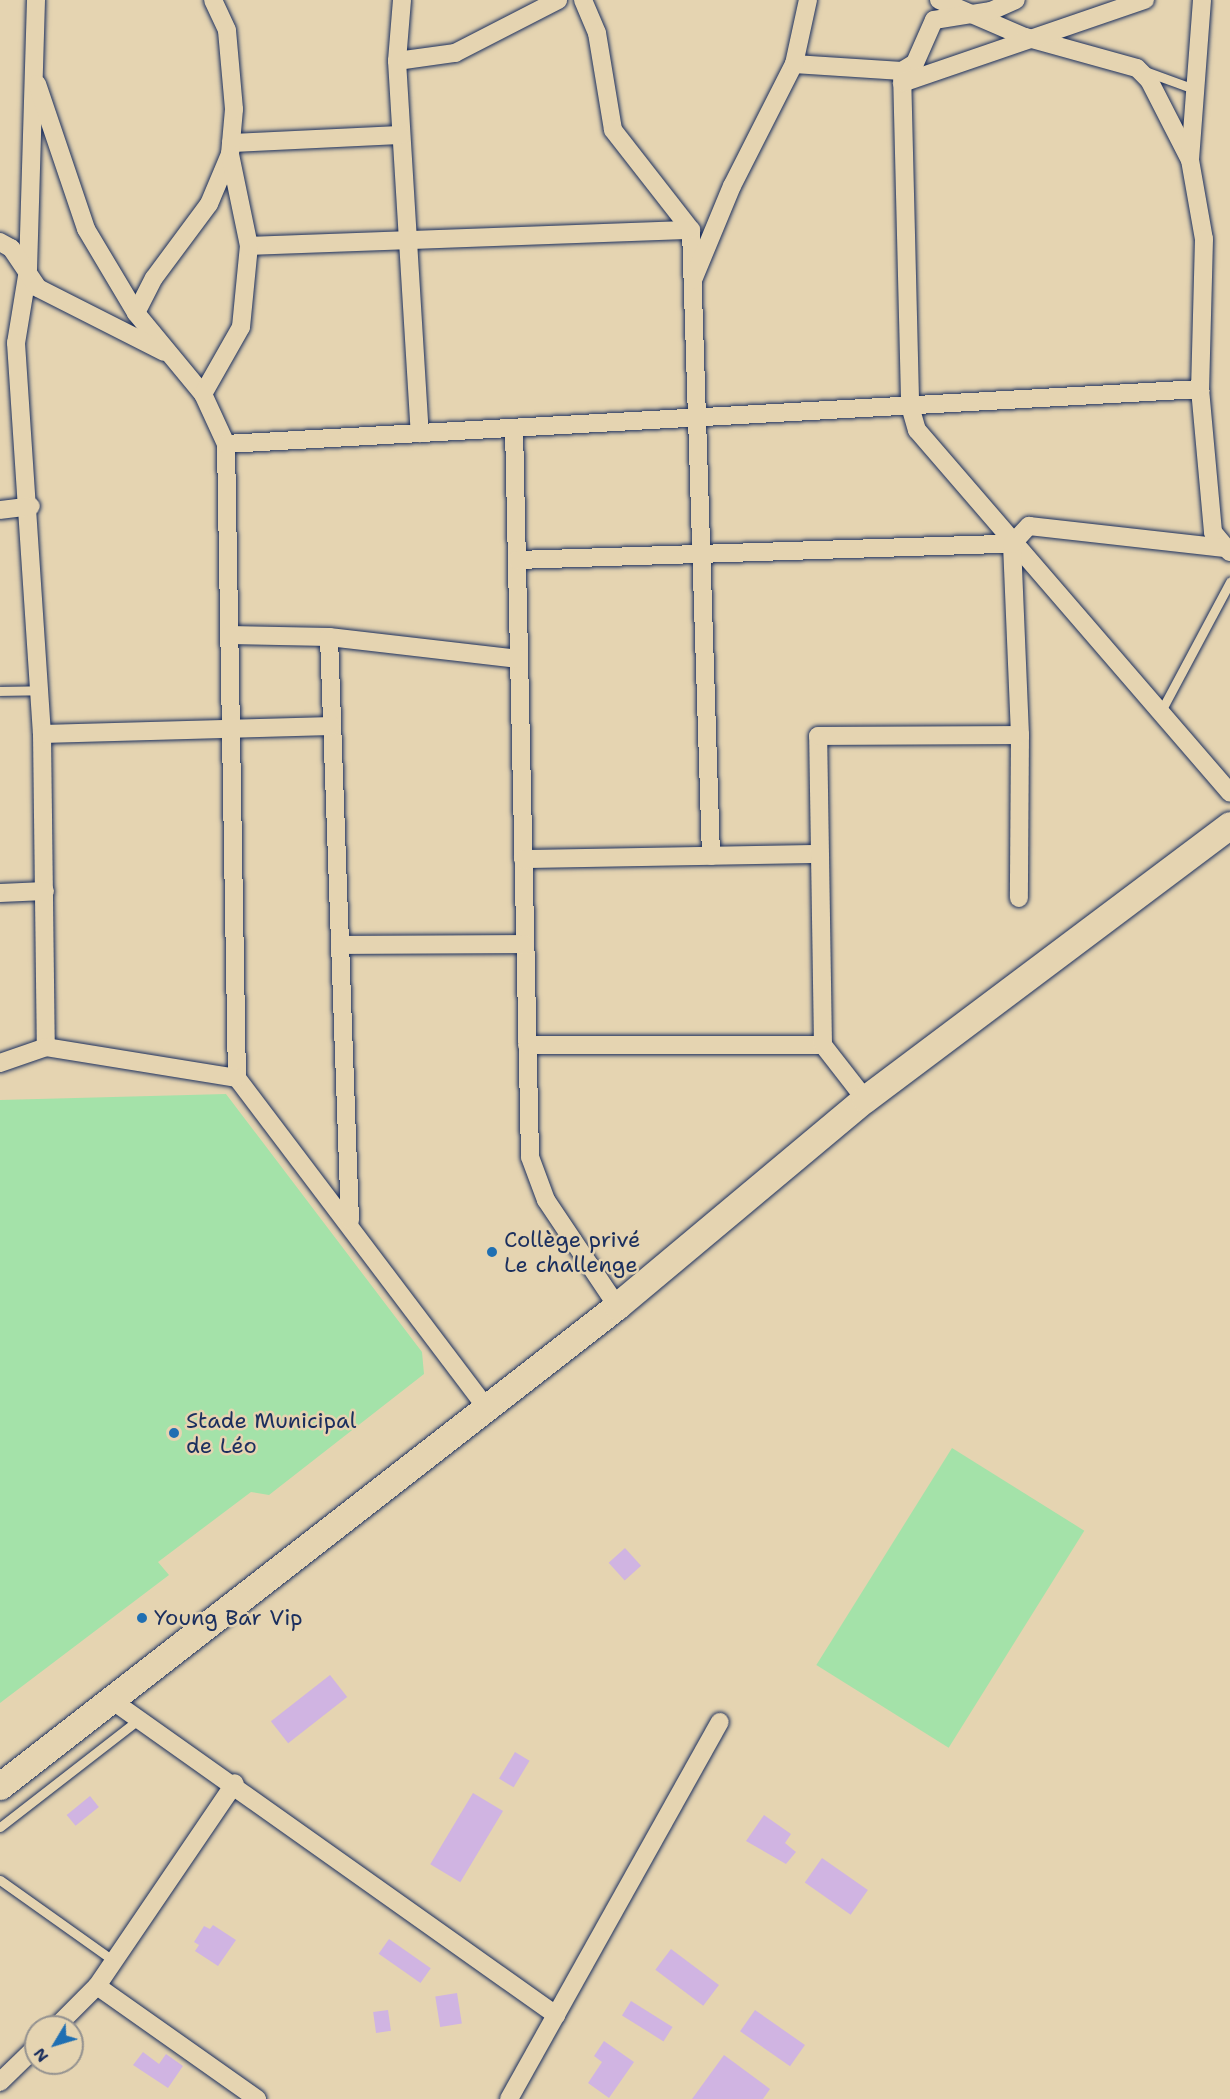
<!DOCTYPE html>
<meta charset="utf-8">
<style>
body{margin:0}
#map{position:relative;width:1230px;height:2099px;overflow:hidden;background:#e5d4b1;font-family:"Shantell Sans",sans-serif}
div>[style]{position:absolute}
.green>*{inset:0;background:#a4e2a9;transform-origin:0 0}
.building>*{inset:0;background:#d0b4e2;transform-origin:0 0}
.roads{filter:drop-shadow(0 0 2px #1b2f5e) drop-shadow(0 0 2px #1b2f5e)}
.service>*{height:9px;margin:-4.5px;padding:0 4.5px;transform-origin:4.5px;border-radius:4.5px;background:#e5d4b1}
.minor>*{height:18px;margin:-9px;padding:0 9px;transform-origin:9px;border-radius:9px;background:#e5d4b1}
.primary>*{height:27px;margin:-13.5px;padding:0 13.5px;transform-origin:13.5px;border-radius:13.5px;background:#e5d4b1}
.dots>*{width:16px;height:16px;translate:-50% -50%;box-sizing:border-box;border:3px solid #e5d4b1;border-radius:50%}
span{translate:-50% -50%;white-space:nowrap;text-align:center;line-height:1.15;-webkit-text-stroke:5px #e5d4b1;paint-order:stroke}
.poi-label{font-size:22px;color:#1b2f5e}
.left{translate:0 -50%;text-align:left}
.north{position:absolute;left:24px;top:2015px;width:60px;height:60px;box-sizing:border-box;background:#e5d4b1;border:2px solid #949290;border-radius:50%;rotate:232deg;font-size:16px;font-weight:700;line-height:24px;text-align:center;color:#1b2f5e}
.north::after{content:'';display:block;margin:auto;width:21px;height:27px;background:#1f6fb2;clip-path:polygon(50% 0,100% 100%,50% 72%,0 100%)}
</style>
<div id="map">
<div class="green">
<i style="clip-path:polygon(226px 1094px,422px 1352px,424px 1374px,269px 1495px,251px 1492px,158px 1562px,169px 1575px,0 1703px,0 1100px)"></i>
<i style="left:952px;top:1448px;width:156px;height:256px;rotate:32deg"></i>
</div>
<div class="building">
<i style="left:625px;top:1548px;width:24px;height:22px;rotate:48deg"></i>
<i style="left:330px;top:1675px;width:28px;height:75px;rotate:52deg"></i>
<i style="left:515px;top:1752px;width:17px;height:31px;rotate:31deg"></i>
<i style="left:473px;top:1793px;width:35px;height:83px;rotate:31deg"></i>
<i style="left:90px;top:1796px;width:14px;height:30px;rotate:51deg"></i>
<i style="clip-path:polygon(764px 1815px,791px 1834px,785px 1843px,796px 1852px,786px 1864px,746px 1841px)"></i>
<i style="left:822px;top:1858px;width:56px;height:30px;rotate:35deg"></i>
<i style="clip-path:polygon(213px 1925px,236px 1940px,218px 1966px,195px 1951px,199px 1945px,194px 1942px,204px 1926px,210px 1929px)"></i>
<i style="left:389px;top:1939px;width:51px;height:18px;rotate:35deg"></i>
<i style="left:671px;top:1949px;width:60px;height:26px;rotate:37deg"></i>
<i style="left:457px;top:1993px;width:31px;height:22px;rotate:81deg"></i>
<i style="left:631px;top:2001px;width:49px;height:17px;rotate:32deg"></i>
<i style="left:388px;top:2010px;width:21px;height:15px;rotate:82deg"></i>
<i style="left:755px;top:2010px;width:61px;height:26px;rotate:35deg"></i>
<i style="clip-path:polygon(604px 2041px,634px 2062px,609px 2098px,588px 2083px,602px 2062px,594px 2056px)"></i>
<i style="clip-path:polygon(143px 2052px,159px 2064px,166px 2054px,183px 2066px,168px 2088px,133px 2065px)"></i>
<i style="clip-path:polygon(724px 2055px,770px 2089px,763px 2099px,692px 2099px)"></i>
</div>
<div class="roads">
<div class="service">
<i style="left:1145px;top:71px;width:55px;rotate:20.1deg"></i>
<i style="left:0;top:691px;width:39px;rotate:-1deg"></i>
<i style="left:1160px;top:713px;width:149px;rotate:-61.9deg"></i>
<i style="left:0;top:1827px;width:176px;rotate:-37.8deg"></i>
<i style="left:0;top:1880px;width:140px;rotate:35.4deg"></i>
</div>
<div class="minor">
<i style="left:36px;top:0;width:270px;rotate:91.7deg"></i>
<i style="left:28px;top:270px;width:74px;rotate:99.3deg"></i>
<i style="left:16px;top:343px;width:392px;rotate:86.2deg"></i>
<i style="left:42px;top:734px;width:313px;rotate:89.3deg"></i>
<i style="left:402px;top:0;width:61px;rotate:94.7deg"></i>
<i style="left:397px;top:61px;width:373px;rotate:86.5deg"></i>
<i style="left:583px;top:0;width:36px;rotate:67deg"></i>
<i style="left:597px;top:33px;width:98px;rotate:80.6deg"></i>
<i style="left:613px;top:130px;width:127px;rotate:52deg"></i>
<i style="left:691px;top:230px;width:626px;rotate:88.17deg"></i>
<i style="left:939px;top:0;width:94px;rotate:23.3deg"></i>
<i style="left:1025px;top:37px;width:116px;rotate:15.5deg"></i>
<i style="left:1137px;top:68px;width:17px;rotate:45deg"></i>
<i style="left:1149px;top:80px;width:90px;rotate:62.9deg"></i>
<i style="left:1202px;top:0;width:160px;rotate:94.3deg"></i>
<i style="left:1190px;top:160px;width:80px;rotate:80deg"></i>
<i style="left:1204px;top:239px;width:150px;rotate:91.5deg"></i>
<i style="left:1200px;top:389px;width:144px;rotate:84.8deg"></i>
<i style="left:1213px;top:532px;width:26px;rotate:50deg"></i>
<i style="left:397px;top:61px;width:59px;rotate:-7.9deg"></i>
<i style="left:455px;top:53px;width:116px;rotate:-27.2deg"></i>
<i style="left:794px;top:64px;width:108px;rotate:3.7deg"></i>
<i style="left:902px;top:71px;width:15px;rotate:-32deg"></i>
<i style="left:915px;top:63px;width:47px;rotate:-66.2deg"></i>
<i style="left:934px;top:20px;width:58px;rotate:-9deg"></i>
<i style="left:991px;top:11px;width:27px;rotate:-24deg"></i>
<i style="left:902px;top:71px;width:335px;rotate:88.6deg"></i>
<i style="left:910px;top:406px;width:25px;rotate:74deg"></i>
<i style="left:917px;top:430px;width:479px;rotate:49.2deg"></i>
<i style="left:902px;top:83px;width:257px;rotate:-18.9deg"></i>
<i style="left:37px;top:84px;width:153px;rotate:71.3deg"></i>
<i style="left:86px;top:229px;width:98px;rotate:59.2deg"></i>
<i style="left:136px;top:313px;width:105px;rotate:50.4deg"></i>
<i style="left:203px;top:394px;width:55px;rotate:65.3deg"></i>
<i style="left:226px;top:444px;width:634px;rotate:89.01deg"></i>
<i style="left:237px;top:1078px;width:413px;rotate:52.9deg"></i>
<i style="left:231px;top:143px;width:170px;rotate:-2.7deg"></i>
<i style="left:0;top:242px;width:13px;rotate:29deg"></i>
<i style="left:11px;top:248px;width:48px;rotate:56deg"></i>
<i style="left:38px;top:288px;width:141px;rotate:26.9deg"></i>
<i style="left:249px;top:246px;width:442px;rotate:-2.1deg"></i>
<i style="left:693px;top:280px;width:102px;rotate:-67.5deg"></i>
<i style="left:732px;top:186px;width:137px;rotate:-63.1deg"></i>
<i style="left:794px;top:64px;width:66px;rotate:-77.7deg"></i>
<i style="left:136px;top:313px;width:39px;rotate:-63deg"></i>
<i style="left:154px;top:278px;width:92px;rotate:-53.4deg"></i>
<i style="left:209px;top:204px;width:54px;rotate:-67.2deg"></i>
<i style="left:230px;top:154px;width:45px;rotate:-84.9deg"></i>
<i style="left:234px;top:109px;width:79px;rotate:-95.1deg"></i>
<i style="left:227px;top:30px;width:33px;rotate:-115deg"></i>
<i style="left:203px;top:394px;width:77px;rotate:-60.4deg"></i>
<i style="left:241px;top:327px;width:81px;rotate:-84.4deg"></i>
<i style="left:249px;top:246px;width:94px;rotate:-101.7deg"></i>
<i style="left:514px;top:428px;width:729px;rotate:88.74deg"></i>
<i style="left:530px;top:1157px;width:46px;rotate:69.6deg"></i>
<i style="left:546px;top:1200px;width:128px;rotate:56.2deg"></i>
<i style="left:226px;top:444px;width:976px;rotate:-3.23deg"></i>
<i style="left:0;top:510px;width:31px;rotate:-7deg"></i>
<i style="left:1012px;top:544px;width:191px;rotate:87.6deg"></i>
<i style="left:1020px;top:735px;width:163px;rotate:90.4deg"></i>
<i style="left:517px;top:560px;width:495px;rotate:-1.9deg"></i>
<i style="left:1012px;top:544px;width:25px;rotate:-47deg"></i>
<i style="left:1029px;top:526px;width:197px;rotate:6.4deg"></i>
<i style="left:229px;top:635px;width:100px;rotate:1.1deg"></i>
<i style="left:329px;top:637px;width:191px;rotate:6.6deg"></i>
<i style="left:329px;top:637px;width:584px;rotate:87.94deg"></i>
<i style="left:42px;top:734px;width:290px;rotate:-1.6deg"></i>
<i style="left:523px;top:859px;width:295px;rotate:-1deg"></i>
<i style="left:0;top:893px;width:45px;rotate:-2.5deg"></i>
<i style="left:340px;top:945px;width:185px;rotate:-0.3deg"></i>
<i style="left:527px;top:1045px;width:296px"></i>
<i style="left:0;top:1063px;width:49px;rotate:-19.2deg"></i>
<i style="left:46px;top:1047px;width:193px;rotate:9.2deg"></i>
<i style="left:865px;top:1099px;width:68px;rotate:-127.9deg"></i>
<i style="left:823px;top:1045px;width:309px;rotate:-90.9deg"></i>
<i style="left:818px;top:736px;width:202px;rotate:-0.3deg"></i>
<i style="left:110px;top:1699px;width:547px;rotate:35.32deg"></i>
<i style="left:97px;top:1986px;width:196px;rotate:35.2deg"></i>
<i style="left:56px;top:2027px;width:58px;rotate:-45deg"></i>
<i style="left:97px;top:1986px;width:245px;rotate:-55.8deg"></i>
<i style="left:0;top:2082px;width:50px;rotate:-44.2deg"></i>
<i style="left:509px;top:2099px;width:432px;rotate:-60.8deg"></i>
</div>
<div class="primary">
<i style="left:0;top:1786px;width:782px;rotate:-37.88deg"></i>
<i style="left:617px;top:1306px;width:323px;rotate:-39.9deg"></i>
<i style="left:865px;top:1099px;width:456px;rotate:-36.9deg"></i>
</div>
</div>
<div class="dots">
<i style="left:492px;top:1252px;background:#1f6fb2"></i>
<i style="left:174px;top:1433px;background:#1f6fb2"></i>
<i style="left:142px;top:1618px;background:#1f6fb2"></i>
</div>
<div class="poi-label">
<span class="left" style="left:504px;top:1252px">Collège privé<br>Le challenge</span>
<span class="left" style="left:186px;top:1433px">Stade Municipal<br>de Léo</span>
<span class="left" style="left:154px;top:1618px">Young Bar Vip</span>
</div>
<div class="north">N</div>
</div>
